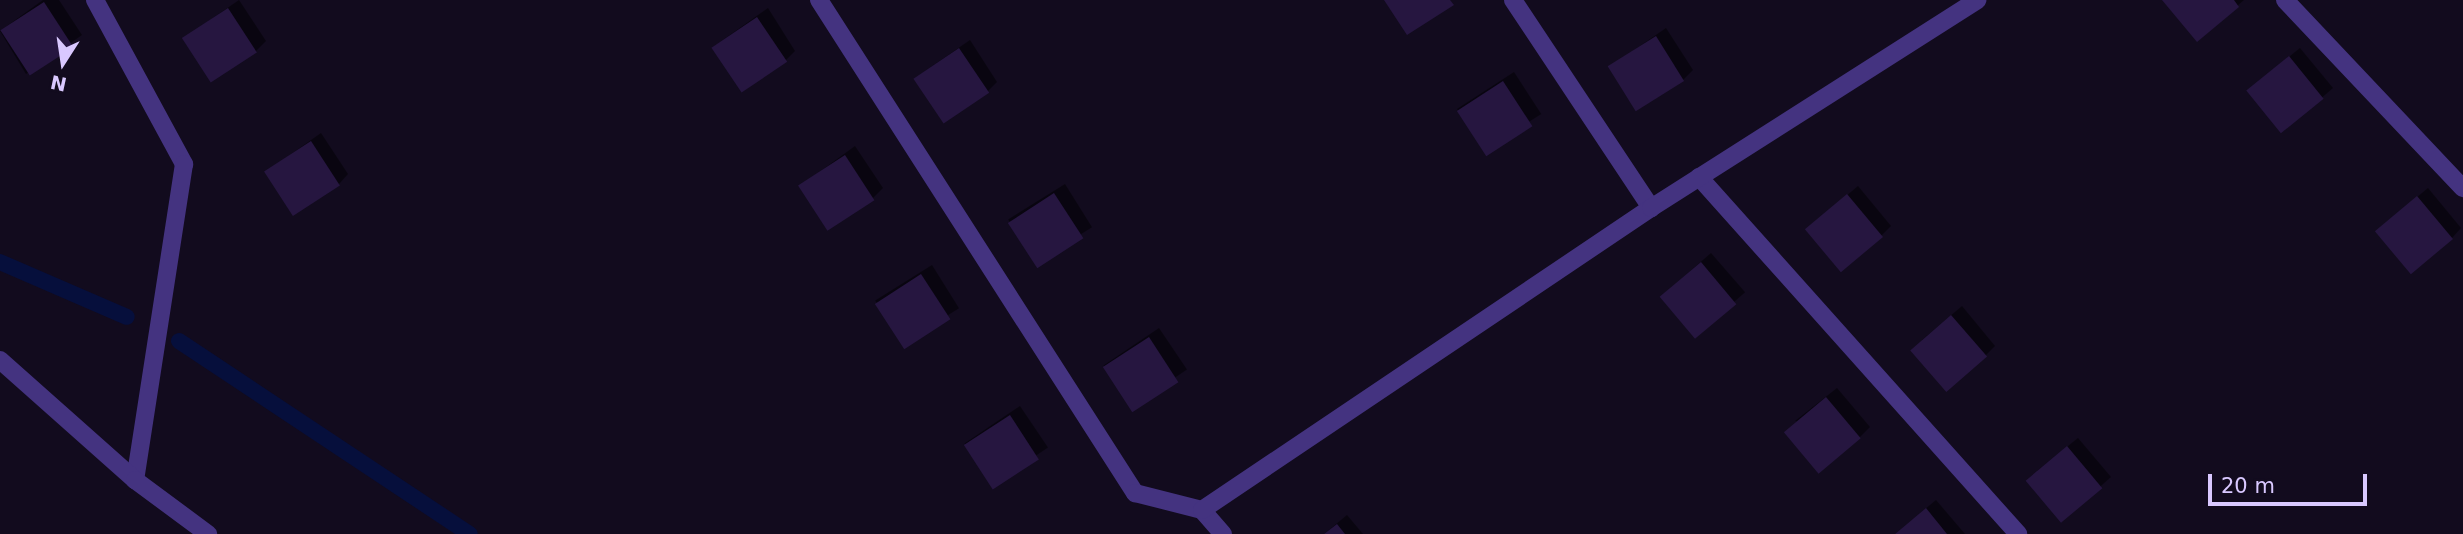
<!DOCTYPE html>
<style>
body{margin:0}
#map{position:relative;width:2463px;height:534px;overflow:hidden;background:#120b1e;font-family:"DejaVu Sans",sans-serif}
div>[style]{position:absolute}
.shadow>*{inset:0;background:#0007;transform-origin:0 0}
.stream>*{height:16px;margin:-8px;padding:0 8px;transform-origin:8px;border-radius:8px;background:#060f3c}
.building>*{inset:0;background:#261640;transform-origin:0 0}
.minor>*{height:18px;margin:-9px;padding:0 9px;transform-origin:9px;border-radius:9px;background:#443380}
span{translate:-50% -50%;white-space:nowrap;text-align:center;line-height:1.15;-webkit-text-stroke:5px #120b1e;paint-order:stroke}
.north{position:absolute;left:28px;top:28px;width:70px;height:70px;-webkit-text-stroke:5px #120b1e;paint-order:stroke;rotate:192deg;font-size:19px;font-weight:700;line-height:28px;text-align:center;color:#d9c8ff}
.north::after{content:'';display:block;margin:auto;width:24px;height:32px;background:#d9c8ff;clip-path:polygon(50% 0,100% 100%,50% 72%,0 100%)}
.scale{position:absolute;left:2208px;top:474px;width:159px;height:32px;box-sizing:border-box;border:4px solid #d9c8ff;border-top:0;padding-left:9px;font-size:21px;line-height:24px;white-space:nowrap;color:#d9c8ff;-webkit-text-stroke:5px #120b1e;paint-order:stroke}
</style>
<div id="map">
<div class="shadow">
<i style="clip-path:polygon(43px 0,59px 0,82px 35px,26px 74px,0 31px)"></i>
<i style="clip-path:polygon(239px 0,266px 41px,256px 51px,184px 38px)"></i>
<i style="clip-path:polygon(2165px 0,2244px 0,2197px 40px)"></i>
<i style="clip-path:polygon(768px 8px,795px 51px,785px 61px,713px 47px)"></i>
<i style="clip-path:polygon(1666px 28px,1693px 70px,1683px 80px,1611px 66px)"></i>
<i style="clip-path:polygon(970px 40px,997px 82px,987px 92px,915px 78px)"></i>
<i style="clip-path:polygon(2300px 48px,2333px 88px,2283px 131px,2259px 81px)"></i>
<i style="left:1514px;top:72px;width:50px;height:68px;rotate:57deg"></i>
<i style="clip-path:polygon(321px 133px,348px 174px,339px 184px,267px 171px)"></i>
<i style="clip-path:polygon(855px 146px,883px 188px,873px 198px,800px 186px)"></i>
<i style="left:1065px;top:184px;width:51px;height:67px;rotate:58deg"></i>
<i style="clip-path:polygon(1858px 186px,1891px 226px,1881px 236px,1807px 229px)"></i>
<i style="clip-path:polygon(2428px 188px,2461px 228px,2452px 238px,2387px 222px)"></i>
<i style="left:1711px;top:253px;width:52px;height:66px;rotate:49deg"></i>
<i style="left:932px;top:265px;width:51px;height:67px;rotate:58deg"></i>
<i style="clip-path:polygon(1962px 306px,1995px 346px,1986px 355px,1922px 340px)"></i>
<i style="left:1159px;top:328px;width:50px;height:67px;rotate:56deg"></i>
<i style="clip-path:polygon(1837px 388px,1870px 427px,1860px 437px,1795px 421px)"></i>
<i style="left:1020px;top:406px;width:50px;height:67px;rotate:56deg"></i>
<i style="clip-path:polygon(2078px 438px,2111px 477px,2061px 521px,2037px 471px)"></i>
<i style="clip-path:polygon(1936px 500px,1965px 534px,1895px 534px)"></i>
<i style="clip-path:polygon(1347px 515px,1363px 534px,1324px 534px)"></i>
</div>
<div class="stream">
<i style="left:0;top:262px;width:138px;rotate:23.4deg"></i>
<i style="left:179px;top:341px;width:349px;rotate:33.6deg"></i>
</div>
<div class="building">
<i style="clip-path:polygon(1384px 0,1450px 0,1454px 5px,1407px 35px)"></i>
<i style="clip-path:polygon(2162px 0,2234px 0,2239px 7px,2197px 42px)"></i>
<i style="left:44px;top:2px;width:54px;height:52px;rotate:57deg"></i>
<i style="left:228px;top:8px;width:53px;height:55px;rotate:57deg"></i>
<i style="left:757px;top:17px;width:54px;height:55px;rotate:56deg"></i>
<i style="left:1656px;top:36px;width:53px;height:57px;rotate:58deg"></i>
<i style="left:959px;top:48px;width:54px;height:55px;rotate:56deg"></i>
<i style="left:2289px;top:56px;width:55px;height:55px;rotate:51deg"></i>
<i style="left:1503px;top:81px;width:54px;height:55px;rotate:57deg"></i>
<i style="left:311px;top:141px;width:53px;height:56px;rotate:57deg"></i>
<i style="left:845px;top:155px;width:54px;height:56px;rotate:57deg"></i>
<i style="left:1054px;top:193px;width:54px;height:55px;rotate:57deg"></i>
<i style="left:1847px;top:194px;width:56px;height:55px;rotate:50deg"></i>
<i style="left:2417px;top:196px;width:56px;height:55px;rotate:50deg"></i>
<i style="left:1701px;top:262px;width:55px;height:54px;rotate:50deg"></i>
<i style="left:921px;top:274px;width:54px;height:55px;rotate:57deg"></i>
<i style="left:1951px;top:315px;width:55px;height:54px;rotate:49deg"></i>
<i style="left:1149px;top:337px;width:54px;height:55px;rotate:57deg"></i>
<i style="left:1826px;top:397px;width:54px;height:55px;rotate:50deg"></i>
<i style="left:1010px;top:415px;width:53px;height:55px;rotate:57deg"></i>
<i style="left:2067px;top:446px;width:55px;height:54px;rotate:50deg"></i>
<i style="clip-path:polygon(1926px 508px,1947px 534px,1895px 534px)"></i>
<i style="clip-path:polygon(1337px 524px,1345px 534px,1324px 534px)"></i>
</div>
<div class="minor">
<i style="left:95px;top:0;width:187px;rotate:61.5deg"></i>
<i style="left:184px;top:164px;width:320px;rotate:98.8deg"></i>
<i style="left:819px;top:0;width:586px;rotate:57.34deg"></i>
<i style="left:1135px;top:493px;width:69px;rotate:14.2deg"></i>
<i style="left:1202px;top:510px;width:32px;rotate:49deg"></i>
<i style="left:1513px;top:0;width:250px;rotate:56.4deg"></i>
<i style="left:2285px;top:0;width:259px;rotate:46.6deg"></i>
<i style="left:1699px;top:177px;width:479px;rotate:48.2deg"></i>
<i style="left:0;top:360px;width:181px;rotate:41.6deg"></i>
<i style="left:135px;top:480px;width:91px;rotate:36.5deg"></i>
<i style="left:1202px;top:510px;width:541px;rotate:-33.93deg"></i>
<i style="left:1651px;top:208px;width:387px;rotate:-32.5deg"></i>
</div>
<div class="north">N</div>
<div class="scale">20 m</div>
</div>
